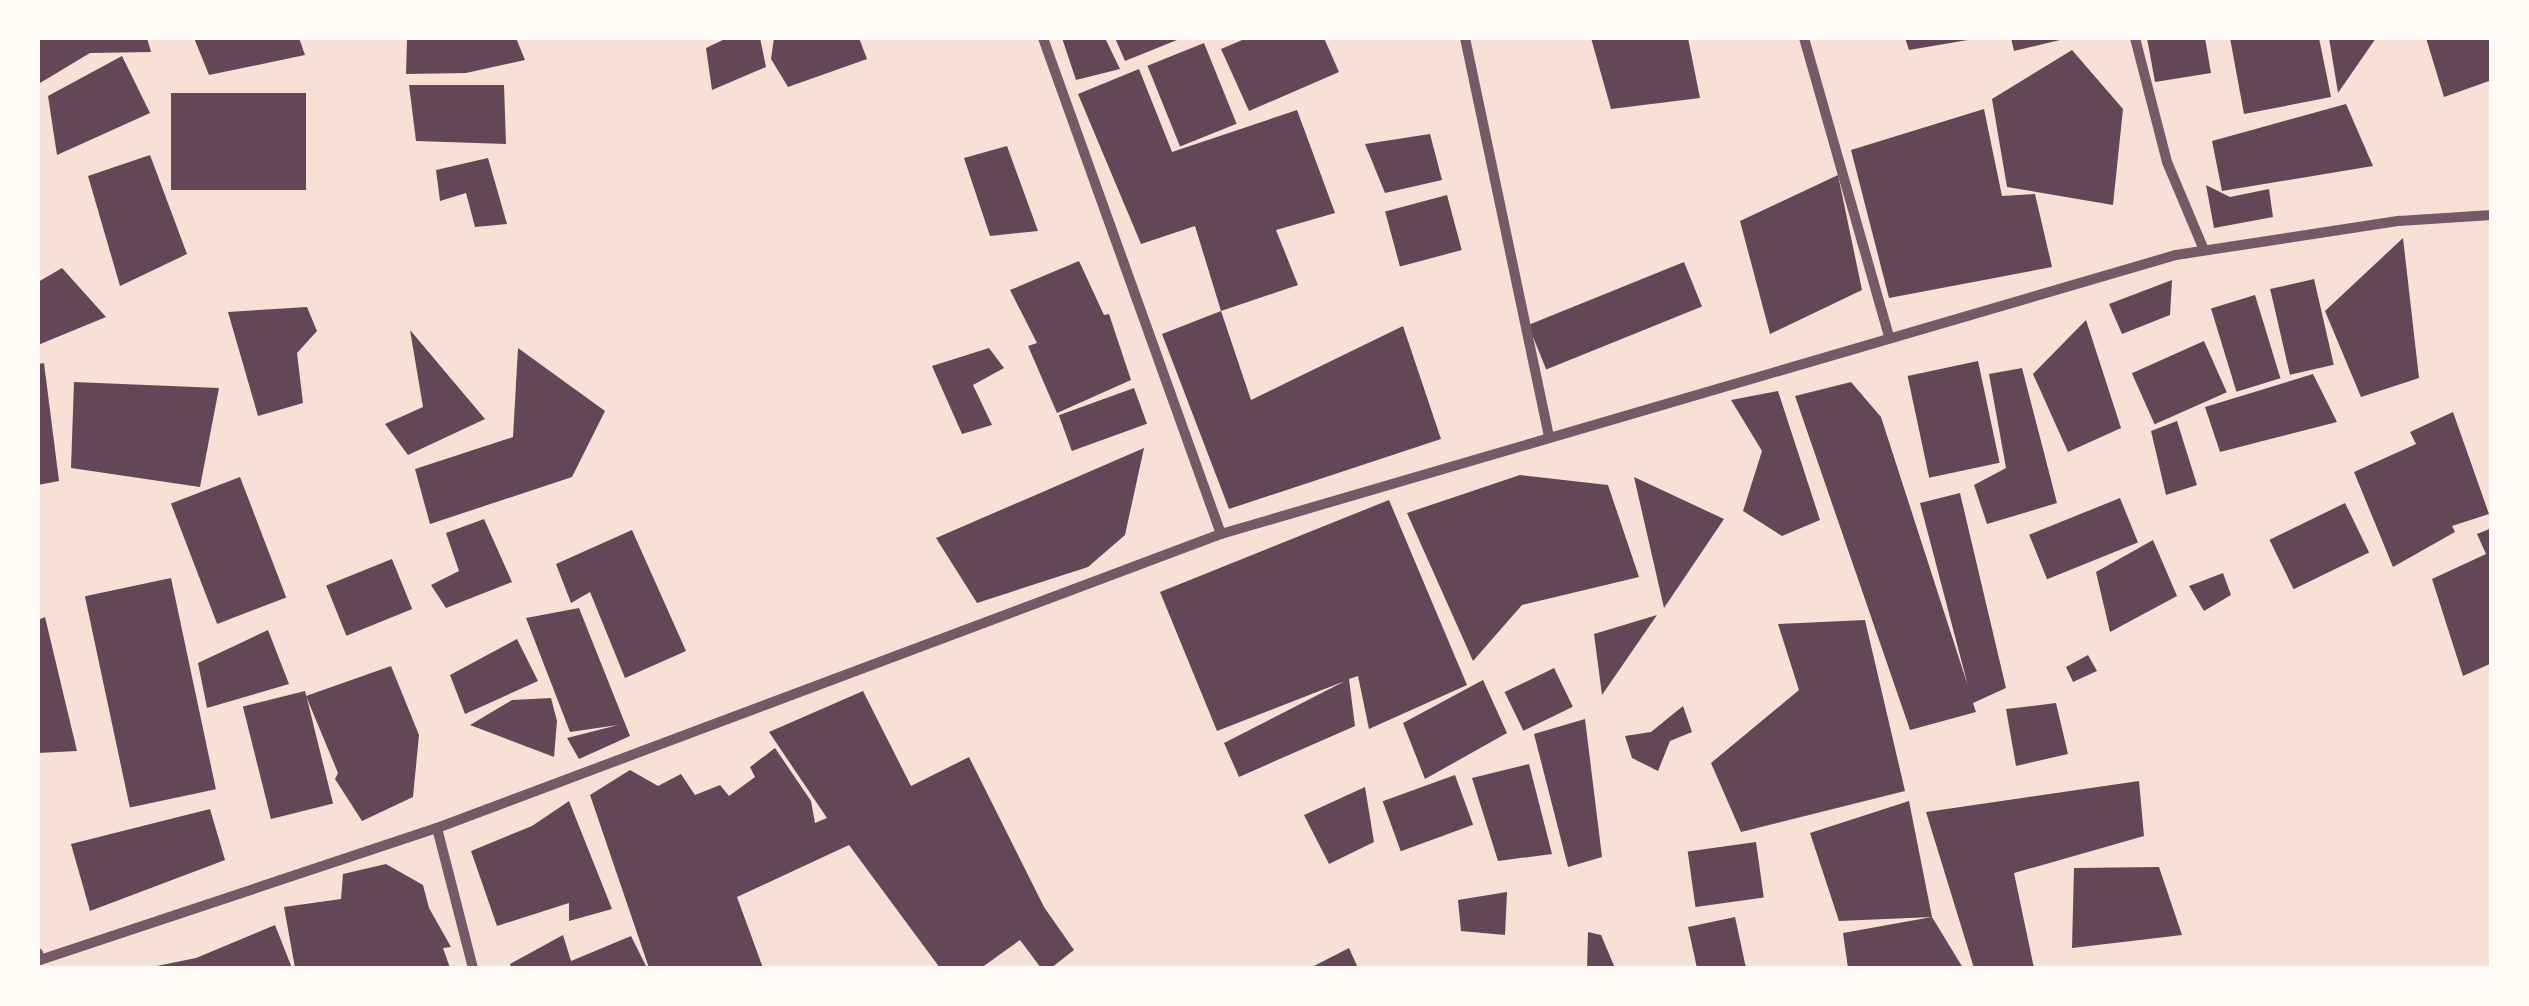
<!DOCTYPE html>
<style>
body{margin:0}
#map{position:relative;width:2529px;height:1006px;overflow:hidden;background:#f7e1d7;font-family:"Asap Condensed",sans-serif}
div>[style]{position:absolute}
.building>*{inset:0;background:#644757;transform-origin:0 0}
.minor>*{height:10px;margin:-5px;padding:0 5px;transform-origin:5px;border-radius:5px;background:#755966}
span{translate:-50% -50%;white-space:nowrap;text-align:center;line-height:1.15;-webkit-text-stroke:10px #fffaf5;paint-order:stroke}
.frame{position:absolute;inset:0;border:40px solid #fffaf5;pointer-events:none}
</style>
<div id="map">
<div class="building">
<i style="clip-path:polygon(38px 38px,147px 38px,151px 52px,90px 53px,40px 83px)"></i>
<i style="clip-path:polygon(194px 38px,299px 38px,305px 55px,209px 75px)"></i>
<i style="clip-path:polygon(407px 38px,516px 38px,525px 60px,466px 73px,406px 74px)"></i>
<i style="clip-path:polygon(727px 38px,760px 38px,766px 67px,712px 90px,706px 48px)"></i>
<i style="clip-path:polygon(774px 38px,859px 38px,867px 59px,788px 87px,771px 59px)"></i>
<i style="clip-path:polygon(1062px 38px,1105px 38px,1120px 69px,1076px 80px)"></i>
<i style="clip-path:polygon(1115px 38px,1182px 38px,1125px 61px)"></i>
<i style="clip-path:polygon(1247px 38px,1324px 38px,1339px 72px,1249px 111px,1221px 49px)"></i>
<i style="clip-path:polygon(1591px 38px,1688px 38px,1700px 98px,1611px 109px)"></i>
<i style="clip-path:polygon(1905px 38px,1968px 38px,1968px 40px,1909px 50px)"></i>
<i style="clip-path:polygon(2011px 38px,2064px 38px,2064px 39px,2014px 51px)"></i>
<i style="clip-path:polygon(2147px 38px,2205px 38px,2211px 73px,2155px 82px)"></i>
<i style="clip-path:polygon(2230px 38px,2319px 38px,2331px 97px,2244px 114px)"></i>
<i style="clip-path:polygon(2329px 38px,2376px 38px,2338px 93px)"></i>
<i style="clip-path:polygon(2426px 38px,2492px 38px,2492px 80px,2444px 97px)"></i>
<i style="left:1204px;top:43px;width:87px;height:61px;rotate:68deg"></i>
<i style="clip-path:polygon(2072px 50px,2123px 109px,2113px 205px,2007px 187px,1992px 99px)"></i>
<i style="clip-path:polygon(122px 56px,150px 113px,57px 155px,48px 96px)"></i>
<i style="clip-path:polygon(1139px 69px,1172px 152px,1297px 110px,1335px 213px,1276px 230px,1298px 285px,1221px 311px,1251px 400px,1403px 326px,1441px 439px,1229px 509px,1162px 334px,1221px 311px,1195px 226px,1141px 244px,1078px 94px)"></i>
<i style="clip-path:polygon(409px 85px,504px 85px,506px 144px,416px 141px)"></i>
<i style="left:306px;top:93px;width:97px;height:135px;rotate:90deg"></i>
<i style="clip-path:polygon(2346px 104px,2373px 166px,2222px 191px,2212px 141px)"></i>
<i style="clip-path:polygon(1984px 109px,2002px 196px,2035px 194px,2052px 267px,1889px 298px,1851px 150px)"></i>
<i style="clip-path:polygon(1430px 134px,1442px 180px,1385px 193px,1365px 144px)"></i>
<i style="clip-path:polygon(1007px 146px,1038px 231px,990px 236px,964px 158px)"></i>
<i style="clip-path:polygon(150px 155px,187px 254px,120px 286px,88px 176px)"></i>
<i style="clip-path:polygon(488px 158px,507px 224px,475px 227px,466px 193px,440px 201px,436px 170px)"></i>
<i style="clip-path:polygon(1838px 175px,1862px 290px,1770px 334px,1740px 221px)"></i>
<i style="clip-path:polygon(2206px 185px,2230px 197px,2269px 189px,2273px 217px,2214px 228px)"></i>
<i style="left:1447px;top:195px;width:57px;height:64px;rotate:75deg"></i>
<i style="clip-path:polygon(2403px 238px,2419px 378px,2361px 397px,2325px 311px)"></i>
<i style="clip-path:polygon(1079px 261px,1104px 315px,1109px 314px,1131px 380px,1057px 413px,1028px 346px,1037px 343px,1010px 290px)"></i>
<i style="left:1684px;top:262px;width:48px;height:168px;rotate:68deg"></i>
<i style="clip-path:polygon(62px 268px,106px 317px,38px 345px,38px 282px)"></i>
<i style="left:2314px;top:279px;width:88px;height:45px;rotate:77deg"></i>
<i style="clip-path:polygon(2172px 280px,2170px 315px,2122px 334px,2109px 304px)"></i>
<i style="left:2255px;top:295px;width:87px;height:46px;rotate:73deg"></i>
<i style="clip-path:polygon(307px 307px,317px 331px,297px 353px,303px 403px,258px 416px,228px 312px)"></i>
<i style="clip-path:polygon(2086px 320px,2121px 428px,2068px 452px,2033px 374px)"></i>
<i style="clip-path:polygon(410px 330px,485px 419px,408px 455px,385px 424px,423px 407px)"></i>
<i style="left:2204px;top:341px;width:56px;height:79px;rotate:66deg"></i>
<i style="clip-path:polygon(518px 348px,605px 411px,572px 477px,430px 524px,415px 469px,513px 437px)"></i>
<i style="clip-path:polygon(989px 348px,1004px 368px,973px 385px,992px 425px,962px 434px,932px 366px)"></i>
<i style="left:1978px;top:361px;width:104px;height:72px;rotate:78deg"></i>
<i style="clip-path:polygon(44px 363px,59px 481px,38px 485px,38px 364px)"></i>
<i style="clip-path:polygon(2022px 368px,2057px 503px,1987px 524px,1974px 485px,2006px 468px,1989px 374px)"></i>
<i style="clip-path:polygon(2313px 374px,2337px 422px,2220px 452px,2205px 407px)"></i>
<i style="clip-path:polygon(74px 382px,219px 388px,200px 487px,71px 468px)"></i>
<i style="clip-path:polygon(1851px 382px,1881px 417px,1968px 686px,1920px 503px,1960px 493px,2006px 688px,1973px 703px,1976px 712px,1910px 730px,1795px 396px)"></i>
<i style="left:1134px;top:388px;width:38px;height:80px;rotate:70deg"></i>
<i style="clip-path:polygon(1778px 391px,1820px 520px,1782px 536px,1743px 511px,1762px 451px,1731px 400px)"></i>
<i style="clip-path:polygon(2453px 412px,2489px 514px,2452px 526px,2455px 532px,2393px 567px,2354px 472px,2416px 444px,2410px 432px)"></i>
<i style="clip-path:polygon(2177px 421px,2197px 485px,2166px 495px,2151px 431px)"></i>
<i style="clip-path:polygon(1144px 448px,1125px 535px,1088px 567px,977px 603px,936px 538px)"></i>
<i style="clip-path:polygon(1520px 475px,1608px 485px,1639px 577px,1522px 605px,1473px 661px,1407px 513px)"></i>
<i style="left:240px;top:477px;width:129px;height:74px;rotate:69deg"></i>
<i style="clip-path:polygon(1634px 477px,1724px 519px,1664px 608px)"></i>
<i style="left:2120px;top:498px;width:48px;height:98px;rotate:68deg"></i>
<i style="clip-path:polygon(1389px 500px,1467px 685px,1369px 729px,1358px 676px,1349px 679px,1355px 726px,1239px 777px,1224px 743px,1345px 681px,1217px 731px,1160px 592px)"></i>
<i style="left:2345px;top:503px;width:55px;height:84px;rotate:64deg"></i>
<i style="clip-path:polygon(484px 519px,512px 582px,446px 608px,431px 585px,459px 571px,446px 533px)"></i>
<i style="clip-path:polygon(2492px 528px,2492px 663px,2463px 676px,2432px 579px,2486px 554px,2477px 534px)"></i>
<i style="clip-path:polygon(632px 530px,686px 651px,625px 678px,590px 592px,571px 603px,556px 564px)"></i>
<i style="clip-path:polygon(2153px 540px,2177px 596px,2110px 632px,2096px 572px)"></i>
<i style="left:392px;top:559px;width:54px;height:71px;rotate:68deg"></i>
<i style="clip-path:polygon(2223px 573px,2231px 595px,2204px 611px,2189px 586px)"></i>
<i style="left:171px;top:578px;width:216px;height:88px;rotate:78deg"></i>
<i style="clip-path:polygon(579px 608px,630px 736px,579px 759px,567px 738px,618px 725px,570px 732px,526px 618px)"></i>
<i style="clip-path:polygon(1657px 615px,1602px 695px,1594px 634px)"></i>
<i style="clip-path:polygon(45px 617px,77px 751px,38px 753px,38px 620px)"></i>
<i style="clip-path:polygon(1865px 620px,1905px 791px,1741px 832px,1711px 763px,1799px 690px,1778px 624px)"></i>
<i style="clip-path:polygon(268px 630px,289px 684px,207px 708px,198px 663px)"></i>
<i style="clip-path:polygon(517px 639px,538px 681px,465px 714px,450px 675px)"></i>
<i style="clip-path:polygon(2088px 655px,2097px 671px,2073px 682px,2066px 667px)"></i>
<i style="clip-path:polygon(391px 666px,419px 735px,413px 797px,362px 821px,335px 779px,338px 773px,306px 696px)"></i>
<i style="left:1554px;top:668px;width:43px;height:55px;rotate:64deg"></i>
<i style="clip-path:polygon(1483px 680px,1507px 733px,1425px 779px,1403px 723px)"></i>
<i style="left:305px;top:691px;width:116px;height:64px;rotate:76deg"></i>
<i style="clip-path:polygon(863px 691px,911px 786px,969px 757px,1044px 907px,1074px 950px,1051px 968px,1041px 968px,1020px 940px,981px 968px,940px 968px,849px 845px,737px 897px,763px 968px,649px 968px,590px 795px,630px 770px,658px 786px,681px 774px,695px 795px,720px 785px,729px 796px,755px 777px,750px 767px,775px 748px,811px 801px,815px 823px,827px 818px,769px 732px)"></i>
<i style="clip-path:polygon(551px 698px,557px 721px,554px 757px,470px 725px,512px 700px)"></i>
<i style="clip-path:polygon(2056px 703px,2068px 754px,2016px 766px,2006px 709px)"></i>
<i style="clip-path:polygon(1683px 706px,1692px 732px,1670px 741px,1658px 771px,1632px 758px,1625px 736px,1651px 732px)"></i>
<i style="clip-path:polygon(1585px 719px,1602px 857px,1568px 867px,1534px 734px)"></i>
<i style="clip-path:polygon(1529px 764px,1552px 854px,1498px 861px,1472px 778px)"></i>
<i style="left:1455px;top:775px;width:53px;height:77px;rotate:70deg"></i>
<i style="clip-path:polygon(2139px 781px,2144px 836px,2014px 873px,2034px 968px,1974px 968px,1926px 812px)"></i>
<i style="clip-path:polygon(1365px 787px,1374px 842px,1329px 864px,1304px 815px)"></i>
<i style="clip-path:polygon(569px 801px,612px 909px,569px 921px,569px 903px,497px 926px,471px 851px,532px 826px)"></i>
<i style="clip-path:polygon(1909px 801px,1932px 917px,1839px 921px,1810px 833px)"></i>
<i style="clip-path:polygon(210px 809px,225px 860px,90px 911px,71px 844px)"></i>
<i style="left:1756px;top:842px;width:56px;height:69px;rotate:82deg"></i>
<i style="clip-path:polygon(386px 864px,423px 885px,429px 908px,451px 947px,443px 948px,450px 968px,295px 968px,284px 907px,341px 899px,343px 874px)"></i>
<i style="clip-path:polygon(2159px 867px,2182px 935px,2072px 948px,2074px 868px)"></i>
<i style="clip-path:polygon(1507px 892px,1505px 935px,1461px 931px,1458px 900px)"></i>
<i style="clip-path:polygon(1735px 917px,1746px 968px,1697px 968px,1688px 927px)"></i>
<i style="clip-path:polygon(1932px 917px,1963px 968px,1848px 968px,1843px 933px)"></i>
<i style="clip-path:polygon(275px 925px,292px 968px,147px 968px,196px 958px)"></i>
<i style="clip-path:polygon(1588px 932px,1601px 935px,1615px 968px,1587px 968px)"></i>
<i style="clip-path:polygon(563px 935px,571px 961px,631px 936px,647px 968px,511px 968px,510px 964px)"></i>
<i style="clip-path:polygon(1349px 948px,1358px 968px,1310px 968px)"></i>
</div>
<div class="minor">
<i style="left:1043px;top:38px;width:527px;rotate:70.26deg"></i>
<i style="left:1465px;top:38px;width:408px;rotate:78.1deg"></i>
<i style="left:1804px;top:38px;width:311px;rotate:74.1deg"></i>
<i style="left:2135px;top:38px;width:128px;rotate:75.5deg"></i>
<i style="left:2167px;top:162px;width:95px;rotate:67.2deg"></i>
<i style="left:437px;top:828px;width:145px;rotate:75.6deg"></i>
<i style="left:38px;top:953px;width:7px;rotate:74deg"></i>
<i style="left:40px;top:960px;width:418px;rotate:-18.4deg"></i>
<i style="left:437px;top:828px;width:837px;rotate:-20.56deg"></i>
<i style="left:1221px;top:534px;width:995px;rotate:-16.29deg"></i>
<i style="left:2176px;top:255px;width:226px;rotate:-8.7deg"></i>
<i style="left:2399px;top:221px;width:93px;rotate:-3.7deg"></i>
</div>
<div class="frame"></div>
</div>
